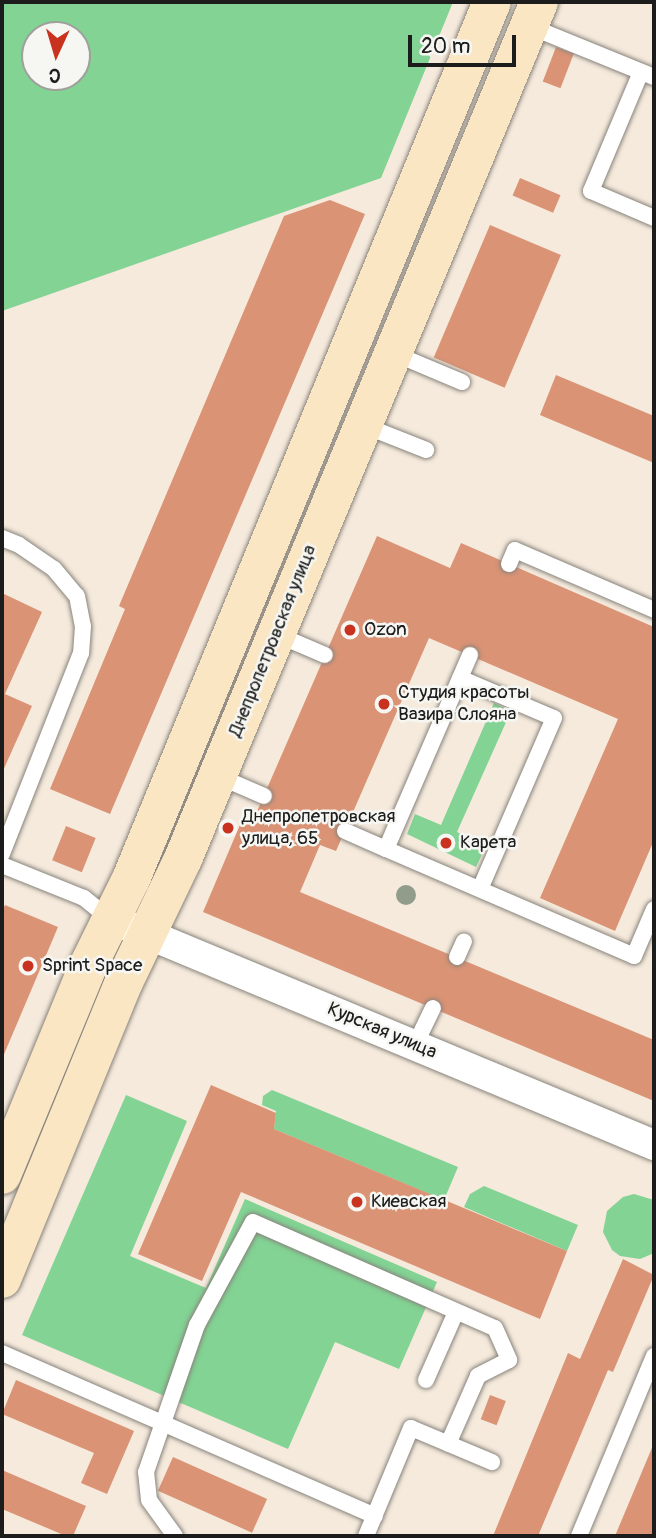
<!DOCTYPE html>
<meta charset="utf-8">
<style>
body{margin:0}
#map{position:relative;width:656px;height:1538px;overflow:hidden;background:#f5eadc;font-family:Pangolin,sans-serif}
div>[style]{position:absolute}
.green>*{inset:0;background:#82d394}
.building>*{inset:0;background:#da9375;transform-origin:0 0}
.roads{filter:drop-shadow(0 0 2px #88837c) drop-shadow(0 0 2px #88837c)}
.lane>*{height:16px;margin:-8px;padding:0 8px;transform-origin:8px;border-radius:8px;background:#fff}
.street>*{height:30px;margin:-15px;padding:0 15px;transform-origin:15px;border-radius:15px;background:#fff}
.secondary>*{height:38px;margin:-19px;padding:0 19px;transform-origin:19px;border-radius:19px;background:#fbe6c4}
.trees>*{width:20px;height:20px;margin:-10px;border-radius:50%;background:#919c8a}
.dots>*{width:19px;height:19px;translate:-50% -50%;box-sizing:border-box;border:4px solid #f6f6f2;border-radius:50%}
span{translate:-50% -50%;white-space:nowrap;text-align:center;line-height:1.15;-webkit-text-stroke:5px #f6f6f2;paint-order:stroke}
.poi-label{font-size:19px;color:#1c1c1c}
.left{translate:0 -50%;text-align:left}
.street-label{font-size:19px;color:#1c1c1c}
.frame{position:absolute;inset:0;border:4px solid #1c1c1c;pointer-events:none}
.north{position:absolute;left:21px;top:21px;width:70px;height:70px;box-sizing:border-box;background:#f6f6f2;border:2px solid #9f9f9c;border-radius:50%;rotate:184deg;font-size:19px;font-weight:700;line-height:28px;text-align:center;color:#1c1c1c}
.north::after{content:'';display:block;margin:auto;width:24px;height:32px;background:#c8321e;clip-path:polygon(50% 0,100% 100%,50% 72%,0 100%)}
.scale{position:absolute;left:408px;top:35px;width:108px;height:32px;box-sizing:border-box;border:4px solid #1c1c1c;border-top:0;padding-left:9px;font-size:21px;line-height:24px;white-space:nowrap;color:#1c1c1c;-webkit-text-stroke:5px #f6f6f2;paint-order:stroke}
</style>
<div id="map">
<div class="green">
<i style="clip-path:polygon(evenodd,2px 2px,453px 2px,381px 178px,2px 311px,2px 2px,35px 35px,77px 35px,77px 77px,35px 77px,35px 35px)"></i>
<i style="clip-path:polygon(494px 703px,511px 711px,457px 832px,486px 846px,476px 867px,407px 834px,415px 814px,441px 825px)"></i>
<i style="clip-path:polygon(272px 1090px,458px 1167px,444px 1200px,274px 1129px,276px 1111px,262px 1105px,263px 1096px)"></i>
<i style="clip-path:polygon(126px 1095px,187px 1121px,130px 1256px,206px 1288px,245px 1199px,437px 1282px,399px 1369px,335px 1342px,288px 1449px,22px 1335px)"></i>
<i style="clip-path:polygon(484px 1186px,578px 1225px,567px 1251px,464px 1207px,470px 1194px)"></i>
<i style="clip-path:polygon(634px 1194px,654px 1200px,654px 1253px,640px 1259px,620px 1256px,612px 1250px,603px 1232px,607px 1211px,623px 1197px)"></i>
</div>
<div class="building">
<i style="left:556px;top:47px;width:19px;height:37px;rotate:21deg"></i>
<i style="left:520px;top:178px;width:44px;height:19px;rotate:23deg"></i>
<i style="clip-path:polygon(330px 200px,365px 214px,110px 814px,50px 789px,125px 609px,119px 606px,284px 216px)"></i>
<i style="left:490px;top:225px;width:77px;height:144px;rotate:23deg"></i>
<i style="clip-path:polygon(556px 375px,654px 416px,654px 463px,540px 415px)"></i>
<i style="clip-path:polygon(377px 536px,450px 568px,461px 543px,654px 627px,654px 840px,615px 931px,540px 898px,618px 719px,429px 638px,336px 851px,320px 845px,300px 892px,654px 1040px,654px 1101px,203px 912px,245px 813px,255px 816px)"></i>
<i style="clip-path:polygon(2px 593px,42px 612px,5px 694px,32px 706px,2px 773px)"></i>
<i style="left:66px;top:826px;width:32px;height:37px;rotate:22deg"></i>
<i style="clip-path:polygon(5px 905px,58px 927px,2px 1059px,2px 912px)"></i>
<i style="clip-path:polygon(211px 1085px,276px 1113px,274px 1129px,567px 1251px,540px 1319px,241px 1192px,202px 1281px,138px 1254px)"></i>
<i style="clip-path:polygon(623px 1259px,654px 1275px,613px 1372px,608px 1370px,538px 1536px,493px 1536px,568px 1353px,580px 1359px)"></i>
<i style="clip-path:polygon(16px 1380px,134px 1431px,107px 1494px,81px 1483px,94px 1453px,2px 1414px)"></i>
<i style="left:490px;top:1395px;width:17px;height:26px;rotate:21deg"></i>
<i style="clip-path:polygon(654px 1443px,654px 1536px,615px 1536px)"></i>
<i style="left:173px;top:1457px;width:103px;height:37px;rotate:24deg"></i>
<i style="clip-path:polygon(2px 1470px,86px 1506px,73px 1536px,66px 1536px,2px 1509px)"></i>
</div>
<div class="roads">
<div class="lane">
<i style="left:529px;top:26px;width:135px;rotate:22.2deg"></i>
<i style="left:641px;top:72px;width:129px;rotate:112.8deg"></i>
<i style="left:591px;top:191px;width:69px;rotate:23.2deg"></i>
<i style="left:393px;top:353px;width:75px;rotate:22.8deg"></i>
<i style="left:363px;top:425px;width:68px;rotate:21.6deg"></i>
<i style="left:2px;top:538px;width:18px;rotate:22deg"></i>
<i style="left:19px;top:545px;width:42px;rotate:34.4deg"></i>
<i style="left:54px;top:569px;width:35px;rotate:50deg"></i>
<i style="left:77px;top:596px;width:31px;rotate:79deg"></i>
<i style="left:83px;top:626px;width:27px;rotate:94deg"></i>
<i style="left:81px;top:653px;width:216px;rotate:111.5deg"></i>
<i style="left:509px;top:564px;width:15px;rotate:-67deg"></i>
<i style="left:515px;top:550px;width:151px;rotate:23.3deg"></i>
<i style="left:276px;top:634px;width:53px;rotate:23.2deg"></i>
<i style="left:470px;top:655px;width:211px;rotate:113.4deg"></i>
<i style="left:386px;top:849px;width:270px;rotate:23.3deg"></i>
<i style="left:634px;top:956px;width:51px;rotate:-66.9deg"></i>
<i style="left:460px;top:678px;width:102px;rotate:23.1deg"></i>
<i style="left:554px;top:718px;width:186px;rotate:113.4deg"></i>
<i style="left:218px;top:776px;width:50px;rotate:23.5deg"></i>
<i style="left:345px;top:831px;width:45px;rotate:23.7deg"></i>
<i style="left:2px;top:865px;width:88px;rotate:21.9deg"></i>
<i style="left:84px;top:898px;width:33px;rotate:39deg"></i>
<i style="left:457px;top:957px;width:17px;rotate:-66deg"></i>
<i style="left:415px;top:1045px;width:41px;rotate:-64.1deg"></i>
<i style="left:2px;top:1353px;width:407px;rotate:23.6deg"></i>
<i style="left:426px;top:1380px;width:74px;rotate:-66.2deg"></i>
<i style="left:175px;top:1536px;width:44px;rotate:-125.8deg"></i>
<i style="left:149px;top:1500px;width:28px;rotate:-96deg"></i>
<i style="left:146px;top:1472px;width:156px;rotate:-70.9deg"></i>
<i style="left:197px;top:1325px;width:117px;rotate:-61.5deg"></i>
<i style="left:253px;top:1222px;width:264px;rotate:23.7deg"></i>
<i style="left:495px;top:1328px;width:35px;rotate:66deg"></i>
<i style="left:509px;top:1360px;width:35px;rotate:153deg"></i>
<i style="left:478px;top:1376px;width:74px;rotate:113.8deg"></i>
<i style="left:366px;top:1536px;width:117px;rotate:-67.4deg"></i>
<i style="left:411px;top:1428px;width:88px;rotate:22.8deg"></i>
<i style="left:579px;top:1536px;width:195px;rotate:-67.4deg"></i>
</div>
<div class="street">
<i style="left:128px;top:926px;width:570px;rotate:22.6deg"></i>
</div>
<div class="secondary">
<i style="left:2px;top:1175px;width:226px;rotate:-67.6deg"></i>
<i style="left:88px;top:966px;width:97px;rotate:-63.7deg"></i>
<i style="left:131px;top:879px;width:948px;rotate:-67.63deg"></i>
<i style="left:2px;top:1279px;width:321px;rotate:-67.7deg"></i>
<i style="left:124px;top:982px;width:136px;rotate:-64.4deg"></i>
<i style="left:183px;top:859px;width:928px;rotate:-67.44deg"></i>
</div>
</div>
<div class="trees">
<i style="left:406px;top:895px"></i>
</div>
<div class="dots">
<i style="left:350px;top:630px;background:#c8321e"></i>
<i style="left:384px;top:704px;background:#c8321e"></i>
<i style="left:228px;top:828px;background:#c8321e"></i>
<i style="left:446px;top:843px;background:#c8321e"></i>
<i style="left:28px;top:966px;background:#c8321e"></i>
<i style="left:357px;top:1202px;background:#c8321e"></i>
</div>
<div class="poi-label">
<span class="left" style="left:364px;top:630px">Ozon</span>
<span class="left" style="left:398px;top:704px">Студия красоты<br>Вазира Слояна</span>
<span class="left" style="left:242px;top:828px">Днепропетровская<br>улица, 65</span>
<span class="left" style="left:460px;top:843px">Карета</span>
<span class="left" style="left:42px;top:966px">Sprint Space</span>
<span class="left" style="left:371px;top:1202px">Киевская</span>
</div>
<div class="street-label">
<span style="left:273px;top:641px;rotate:-68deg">Днепропетровская улица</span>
<span style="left:382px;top:1031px;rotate:23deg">Курская улица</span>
</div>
<div class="frame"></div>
<div class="north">С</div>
<div class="scale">20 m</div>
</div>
